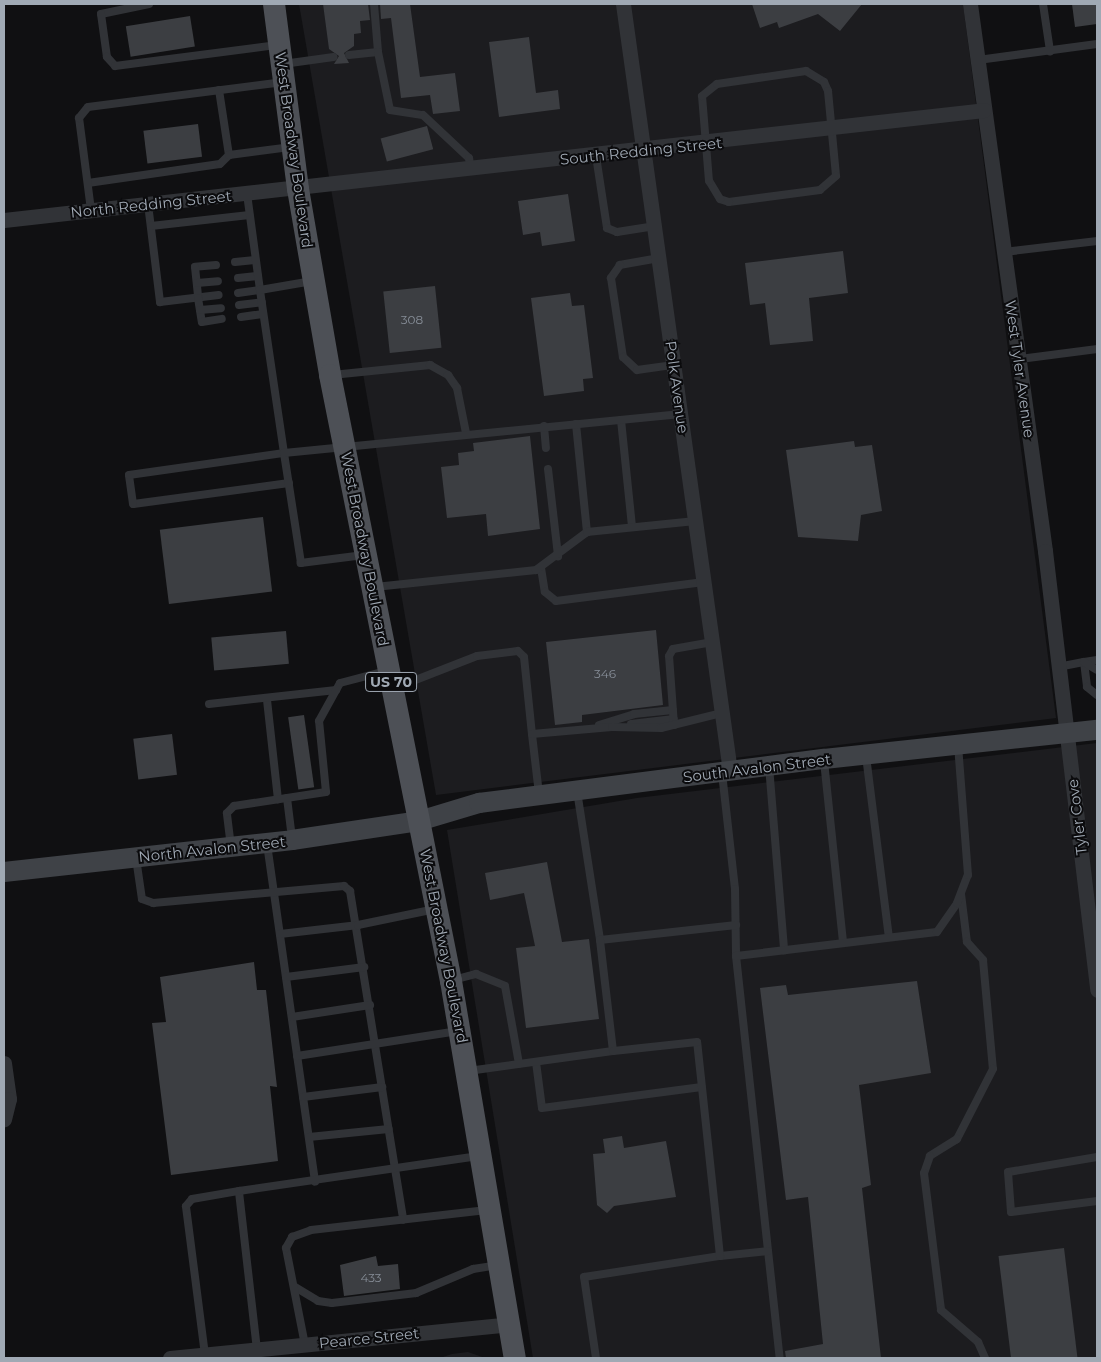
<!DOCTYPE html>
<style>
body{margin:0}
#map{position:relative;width:1101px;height:1362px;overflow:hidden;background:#101012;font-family:Montserrat,sans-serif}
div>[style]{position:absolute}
.built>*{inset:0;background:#1c1c1f}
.building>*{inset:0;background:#3c3e42;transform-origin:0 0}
.lane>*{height:8px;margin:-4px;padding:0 4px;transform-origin:4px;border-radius:4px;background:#313337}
.street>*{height:15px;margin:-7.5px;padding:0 7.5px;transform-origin:7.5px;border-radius:7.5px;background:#313337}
.secondary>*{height:20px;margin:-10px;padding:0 10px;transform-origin:10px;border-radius:10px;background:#3f4247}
.primary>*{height:22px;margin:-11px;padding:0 11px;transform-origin:11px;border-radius:11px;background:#4d5056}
span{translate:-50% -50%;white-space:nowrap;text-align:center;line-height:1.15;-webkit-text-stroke:4px #0b0b0d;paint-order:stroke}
.number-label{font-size:12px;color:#878e98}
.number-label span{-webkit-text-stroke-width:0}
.shield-label span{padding:1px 4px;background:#0b0b0d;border:1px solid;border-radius:4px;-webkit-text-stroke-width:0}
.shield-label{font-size:14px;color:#a0a9b4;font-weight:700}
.street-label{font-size:15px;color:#a0a9b4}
.frame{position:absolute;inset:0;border:5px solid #a0a9b4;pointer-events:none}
</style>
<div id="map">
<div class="built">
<i style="clip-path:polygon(299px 4px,963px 4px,1056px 718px,436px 795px)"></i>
<i style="clip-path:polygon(1097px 743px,1097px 1358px,533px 1358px,447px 830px,637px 798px)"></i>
<i style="clip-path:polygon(468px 1352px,485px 1358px,440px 1358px,452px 1354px)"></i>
</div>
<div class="building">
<i style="clip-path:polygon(323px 4px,368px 4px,370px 20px,360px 21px,361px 33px,354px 34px,354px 46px,344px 53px,349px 63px,334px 64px,339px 56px,329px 49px)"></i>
<i style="clip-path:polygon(380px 4px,410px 4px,420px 77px,455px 73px,460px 111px,433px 114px,430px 95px,401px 98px,391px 18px,381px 19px)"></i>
<i style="clip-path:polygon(752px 4px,862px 4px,840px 31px,818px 14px,779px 28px,777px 22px,760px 28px)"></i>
<i style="clip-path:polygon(1072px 4px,1097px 4px,1097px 24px,1075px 27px)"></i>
<i style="left:190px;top:16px;width:31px;height:65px;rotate:81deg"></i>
<i style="clip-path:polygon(529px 37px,536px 93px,558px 90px,560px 109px,499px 117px,489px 42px)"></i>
<i style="left:198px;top:124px;width:33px;height:55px;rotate:83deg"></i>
<i style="left:427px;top:126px;width:24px;height:48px;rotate:75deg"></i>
<i style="clip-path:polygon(568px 194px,575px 241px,542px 246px,540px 232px,523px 235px,518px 201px)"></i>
<i style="clip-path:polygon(843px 251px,848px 293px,809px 298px,813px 341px,770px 345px,765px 303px,750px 305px,745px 263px)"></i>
<i style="left:435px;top:286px;width:62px;height:52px;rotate:84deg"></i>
<i style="clip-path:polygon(570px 293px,572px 306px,584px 305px,593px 378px,583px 379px,584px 391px,544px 396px,531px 298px)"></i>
<i style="clip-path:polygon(530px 436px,540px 529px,488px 536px,486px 514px,447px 518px,441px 467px,459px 465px,458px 453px,474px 451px,473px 443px)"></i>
<i style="clip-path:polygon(854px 441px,855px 447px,872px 445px,882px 511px,861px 515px,858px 541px,798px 537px,786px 450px)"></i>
<i style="left:263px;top:517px;width:75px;height:104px;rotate:83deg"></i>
<i style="clip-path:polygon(656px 630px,663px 705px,582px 715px,582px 722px,555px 725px,546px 642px)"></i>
<i style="left:286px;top:631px;width:33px;height:75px;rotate:85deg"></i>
<i style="left:304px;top:715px;width:73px;height:16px;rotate:82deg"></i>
<i style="left:172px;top:734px;width:41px;height:39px;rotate:83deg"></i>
<i style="clip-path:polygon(547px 862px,562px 942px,589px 939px,599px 1019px,526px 1028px,516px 948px,535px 946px,524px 893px,490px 900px,485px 873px)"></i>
<i style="clip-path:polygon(254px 962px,257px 990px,266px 990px,277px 1087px,270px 1086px,278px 1161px,171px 1175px,152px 1023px,166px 1022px,160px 977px)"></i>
<i style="clip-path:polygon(917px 981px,931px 1073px,859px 1085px,871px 1185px,862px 1188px,881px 1358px,786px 1358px,785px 1351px,823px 1344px,808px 1197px,786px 1200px,760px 988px,786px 985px,788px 995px)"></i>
<i style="clip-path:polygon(622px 1136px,624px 1148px,666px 1141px,676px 1197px,614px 1206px,607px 1213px,597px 1205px,593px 1154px,605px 1153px,603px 1139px)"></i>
<i style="left:1064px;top:1248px;width:111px;height:66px;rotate:83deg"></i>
<i style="clip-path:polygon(376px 1256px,378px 1266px,398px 1264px,400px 1289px,344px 1296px,340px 1265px)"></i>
</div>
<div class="lane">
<i style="left:149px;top:4px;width:49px;rotate:168.2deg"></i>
<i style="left:101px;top:14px;width:43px;rotate:82.1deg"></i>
<i style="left:107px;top:57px;width:12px;rotate:48deg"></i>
<i style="left:115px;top:66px;width:162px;rotate:-7.4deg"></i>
<i style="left:374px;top:4px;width:48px;rotate:85.2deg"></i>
<i style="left:1043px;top:4px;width:48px;rotate:81.5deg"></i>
<i style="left:349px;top:55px;width:29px;rotate:-6deg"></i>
<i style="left:378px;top:52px;width:59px;rotate:78.3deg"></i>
<i style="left:390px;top:110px;width:33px;rotate:9deg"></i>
<i style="left:423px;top:115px;width:63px;rotate:43.1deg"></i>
<i style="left:469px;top:158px;width:12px;rotate:81deg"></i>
<i style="left:978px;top:60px;width:120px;rotate:-7.7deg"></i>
<i style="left:283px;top:64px;width:51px;rotate:-7.8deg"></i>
<i style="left:806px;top:71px;width:21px;rotate:31deg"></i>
<i style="left:824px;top:82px;width:10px;rotate:66deg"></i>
<i style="left:828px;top:91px;width:85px;rotate:84.6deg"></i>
<i style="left:836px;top:176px;width:21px;rotate:139deg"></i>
<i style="left:820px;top:190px;width:92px;rotate:172.5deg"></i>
<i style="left:729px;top:202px;width:9px;rotate:-162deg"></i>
<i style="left:720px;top:199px;width:21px;rotate:-121deg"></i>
<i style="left:709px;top:181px;width:85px;rotate:-94.7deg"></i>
<i style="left:702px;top:96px;width:19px;rotate:-39deg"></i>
<i style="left:717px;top:84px;width:90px;rotate:-8.3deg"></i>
<i style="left:219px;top:90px;width:66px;rotate:81.3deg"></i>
<i style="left:596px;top:156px;width:73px;rotate:81.3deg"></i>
<i style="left:607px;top:228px;width:11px;rotate:22deg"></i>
<i style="left:617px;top:232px;width:37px;rotate:-9deg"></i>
<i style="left:88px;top:183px;width:133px;rotate:-8.2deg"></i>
<i style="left:220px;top:164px;width:13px;rotate:-45deg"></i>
<i style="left:229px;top:155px;width:63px;rotate:-7.4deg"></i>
<i style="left:148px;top:204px;width:99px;rotate:83deg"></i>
<i style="left:160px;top:302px;width:59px;rotate:-6.8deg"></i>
<i style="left:91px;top:210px;width:93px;rotate:-97.4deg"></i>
<i style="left:79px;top:118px;width:14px;rotate:-51deg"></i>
<i style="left:88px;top:107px;width:197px;rotate:-7.3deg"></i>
<i style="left:151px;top:226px;width:99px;rotate:-6.4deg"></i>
<i style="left:1004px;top:252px;width:94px;rotate:-6.7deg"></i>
<i style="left:659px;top:258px;width:40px;rotate:170deg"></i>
<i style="left:620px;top:265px;width:16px;rotate:125deg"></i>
<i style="left:611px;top:278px;width:80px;rotate:81.4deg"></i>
<i style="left:623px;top:357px;width:19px;rotate:43deg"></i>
<i style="left:637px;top:370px;width:37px;rotate:-8deg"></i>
<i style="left:235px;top:262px;width:20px;rotate:-6deg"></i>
<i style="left:216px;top:265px;width:21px;rotate:175deg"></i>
<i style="left:195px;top:267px;width:31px;rotate:84deg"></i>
<i style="left:198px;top:298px;width:24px;rotate:81deg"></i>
<i style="left:202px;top:322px;width:20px;rotate:-9deg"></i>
<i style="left:238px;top:278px;width:20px;rotate:-6deg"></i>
<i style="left:197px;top:283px;width:21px;rotate:-5deg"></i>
<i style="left:238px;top:293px;width:22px;rotate:-8deg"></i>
<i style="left:260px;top:290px;width:97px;rotate:-97.7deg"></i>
<i style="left:239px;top:305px;width:23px;rotate:-7deg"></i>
<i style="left:200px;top:310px;width:21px;rotate:-5deg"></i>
<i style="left:241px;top:317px;width:22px;rotate:-8deg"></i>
<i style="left:1020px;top:359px;width:78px;rotate:-7.4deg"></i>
<i style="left:332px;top:375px;width:99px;rotate:-5.8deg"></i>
<i style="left:430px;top:365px;width:21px;rotate:29deg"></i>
<i style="left:448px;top:375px;width:16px;rotate:55deg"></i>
<i style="left:457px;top:388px;width:46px;rotate:78.7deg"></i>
<i style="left:621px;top:420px;width:107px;rotate:84.1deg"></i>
<i style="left:576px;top:424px;width:109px;rotate:84.2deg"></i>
<i style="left:544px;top:426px;width:22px;rotate:85deg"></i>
<i style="left:548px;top:469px;width:88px;rotate:83.4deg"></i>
<i style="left:289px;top:483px;width:157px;rotate:172.3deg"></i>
<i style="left:133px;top:504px;width:29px;rotate:-98deg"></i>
<i style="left:129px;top:475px;width:157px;rotate:-8.1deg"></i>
<i style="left:284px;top:453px;width:165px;rotate:-98.4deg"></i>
<i style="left:260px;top:290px;width:53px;rotate:-9.8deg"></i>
<i style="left:364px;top:555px;width:64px;rotate:172.8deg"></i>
<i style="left:301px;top:563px;width:111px;rotate:-98.8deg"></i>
<i style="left:284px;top:453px;width:399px;rotate:-5.6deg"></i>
<i style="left:541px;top:568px;width:24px;rotate:81deg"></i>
<i style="left:545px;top:592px;width:14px;rotate:39deg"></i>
<i style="left:556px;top:601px;width:149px;rotate:-7.3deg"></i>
<i style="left:375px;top:587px;width:162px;rotate:-6deg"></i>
<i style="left:536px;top:570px;width:64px;rotate:-36.7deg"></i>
<i style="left:587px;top:532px;width:109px;rotate:-5.8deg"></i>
<i style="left:1097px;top:660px;width:13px;rotate:171deg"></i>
<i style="left:1084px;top:662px;width:25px;rotate:83deg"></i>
<i style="left:1087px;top:687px;width:13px;rotate:39deg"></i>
<i style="left:1058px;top:667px;width:26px;rotate:-11deg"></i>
<i style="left:1084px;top:662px;width:15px;rotate:32deg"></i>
<i style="left:395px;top:688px;width:88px;rotate:-21.3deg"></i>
<i style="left:477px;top:656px;width:41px;rotate:-7deg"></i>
<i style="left:518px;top:651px;width:8px;rotate:45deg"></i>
<i style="left:524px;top:657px;width:77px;rotate:84.1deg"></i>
<i style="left:267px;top:700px;width:100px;rotate:83.7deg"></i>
<i style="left:209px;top:704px;width:128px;rotate:-6.3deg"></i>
<i style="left:631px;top:724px;width:43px;rotate:-6.6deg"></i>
<i style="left:599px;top:725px;width:37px;rotate:-17deg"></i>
<i style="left:634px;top:714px;width:39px;rotate:-6deg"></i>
<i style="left:674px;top:725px;width:69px;rotate:-94.1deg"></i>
<i style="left:669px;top:656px;width:8px;rotate:-60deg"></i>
<i style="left:673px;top:649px;width:40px;rotate:-10deg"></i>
<i style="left:866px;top:756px;width:182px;rotate:82.8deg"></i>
<i style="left:824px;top:761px;width:183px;rotate:84deg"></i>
<i style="left:769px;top:766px;width:185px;rotate:85.3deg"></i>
<i style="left:722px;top:773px;width:117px;rotate:83.6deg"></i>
<i style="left:735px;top:889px;width:67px;rotate:89.1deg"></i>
<i style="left:736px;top:956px;width:404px;rotate:83.8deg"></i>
<i style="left:577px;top:791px;width:151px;rotate:81.2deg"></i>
<i style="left:600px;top:940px;width:137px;rotate:-6.3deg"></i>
<i style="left:539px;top:794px;width:60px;rotate:-96.7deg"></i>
<i style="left:532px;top:734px;width:80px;rotate:-5deg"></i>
<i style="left:612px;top:727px;width:49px;rotate:1.2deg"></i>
<i style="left:661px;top:728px;width:63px;rotate:-13.8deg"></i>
<i style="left:287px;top:798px;width:40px;rotate:82.9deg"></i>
<i style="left:267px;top:844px;width:341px;rotate:81.9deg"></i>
<i style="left:231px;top:847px;width:34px;rotate:-97deg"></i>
<i style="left:227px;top:813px;width:10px;rotate:-45deg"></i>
<i style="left:234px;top:806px;width:93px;rotate:-8.7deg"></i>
<i style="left:326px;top:792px;width:71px;rotate:-95.6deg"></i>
<i style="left:319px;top:721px;width:43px;rotate:-61.1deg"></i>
<i style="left:340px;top:683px;width:48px;rotate:-14.6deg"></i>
<i style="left:136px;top:858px;width:41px;rotate:81.7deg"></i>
<i style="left:142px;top:899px;width:12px;rotate:20deg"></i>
<i style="left:153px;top:903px;width:192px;rotate:-5.1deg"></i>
<i style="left:344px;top:886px;width:8px;rotate:40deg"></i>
<i style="left:350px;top:891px;width:333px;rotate:80.8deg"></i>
<i style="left:961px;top:894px;width:48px;rotate:82.9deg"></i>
<i style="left:967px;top:942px;width:24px;rotate:48deg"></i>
<i style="left:983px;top:960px;width:109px;rotate:84.8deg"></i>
<i style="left:993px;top:1069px;width:79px;rotate:117.2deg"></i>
<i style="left:957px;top:1139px;width:32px;rotate:148deg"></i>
<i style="left:930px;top:1156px;width:18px;rotate:109deg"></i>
<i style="left:924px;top:1173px;width:138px;rotate:82.9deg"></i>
<i style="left:941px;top:1310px;width:49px;rotate:40.9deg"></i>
<i style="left:978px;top:1342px;width:17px;rotate:66deg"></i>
<i style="left:280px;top:934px;width:79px;rotate:-6.6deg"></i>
<i style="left:358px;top:925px;width:79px;rotate:-11.7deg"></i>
<i style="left:736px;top:956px;width:202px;rotate:-6.8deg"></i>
<i style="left:937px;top:932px;width:35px;rotate:-55deg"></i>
<i style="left:957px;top:903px;width:30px;rotate:-69deg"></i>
<i style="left:968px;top:875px;width:130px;rotate:-94.4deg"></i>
<i style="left:286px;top:977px;width:79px;rotate:-7.3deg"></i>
<i style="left:453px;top:980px;width:24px;rotate:-15deg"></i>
<i style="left:476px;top:974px;width:31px;rotate:22deg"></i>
<i style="left:505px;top:986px;width:79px;rotate:79.8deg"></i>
<i style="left:292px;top:1017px;width:79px;rotate:-8.7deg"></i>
<i style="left:297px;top:1056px;width:163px;rotate:-8.8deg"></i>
<i style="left:536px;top:1062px;width:46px;rotate:82.6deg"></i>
<i style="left:542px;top:1108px;width:161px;rotate:-7.5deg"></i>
<i style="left:468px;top:1071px;width:146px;rotate:-7.9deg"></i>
<i style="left:613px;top:1051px;width:112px;rotate:-96.7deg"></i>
<i style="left:303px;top:1097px;width:80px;rotate:-7.2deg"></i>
<i style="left:309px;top:1137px;width:80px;rotate:-5.7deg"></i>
<i style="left:1097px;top:1157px;width:90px;rotate:170.4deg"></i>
<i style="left:1008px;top:1172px;width:40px;rotate:85.7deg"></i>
<i style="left:1011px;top:1212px;width:87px;rotate:-7.3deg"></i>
<i style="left:720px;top:1256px;width:48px;rotate:-5.9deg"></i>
<i style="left:295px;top:1287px;width:27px;rotate:31deg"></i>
<i style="left:318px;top:1301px;width:14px;rotate:8deg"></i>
<i style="left:332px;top:1303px;width:85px;rotate:-6.8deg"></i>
<i style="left:416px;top:1293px;width:62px;rotate:-22.8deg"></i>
<i style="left:473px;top:1269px;width:25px;rotate:-9deg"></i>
<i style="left:305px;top:1345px;width:99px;rotate:-101.1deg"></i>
<i style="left:286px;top:1248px;width:13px;rotate:-61deg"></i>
<i style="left:292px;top:1237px;width:20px;rotate:-20deg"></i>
<i style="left:311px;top:1230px;width:177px;rotate:-6.5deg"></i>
<i style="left:257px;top:1350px;width:160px;rotate:-96.5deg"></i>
<i style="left:239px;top:1191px;width:242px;rotate:-8.3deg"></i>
<i style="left:205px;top:1355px;width:150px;rotate:-97.3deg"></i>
<i style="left:186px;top:1206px;width:9px;rotate:-49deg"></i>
<i style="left:192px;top:1199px;width:48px;rotate:-9.7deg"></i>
<i style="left:596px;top:1358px;width:82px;rotate:-98.4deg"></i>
<i style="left:584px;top:1277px;width:138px;rotate:-8.8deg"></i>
<i style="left:720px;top:1256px;width:215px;rotate:-96.1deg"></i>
<i style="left:697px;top:1042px;width:84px;rotate:173.9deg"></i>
</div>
<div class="street">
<i style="left:623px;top:4px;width:774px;rotate:82.06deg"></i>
<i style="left:970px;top:4px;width:552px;rotate:82.19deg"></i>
<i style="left:1045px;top:551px;width:442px;rotate:83.2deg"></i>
<i style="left:4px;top:220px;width:986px;rotate:-6.4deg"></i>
<i style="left:4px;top:1063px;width:36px;rotate:82deg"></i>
<i style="left:9px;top:1099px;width:21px;rotate:104deg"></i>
<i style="left:170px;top:1358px;width:341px;rotate:-5.7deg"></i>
</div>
<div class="secondary">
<i style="left:4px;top:872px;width:290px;rotate:-6.3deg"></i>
<i style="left:292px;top:840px;width:128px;rotate:-8.5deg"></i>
<i style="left:419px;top:821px;width:63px;rotate:-16.7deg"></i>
<i style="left:479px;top:803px;width:348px;rotate:-7.3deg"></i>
<i style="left:824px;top:759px;width:275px;rotate:-6.1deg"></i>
</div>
<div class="primary">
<i style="left:274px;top:4px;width:187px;rotate:82.6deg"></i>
<i style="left:298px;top:189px;width:189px;rotate:80.2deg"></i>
<i style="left:330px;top:375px;width:618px;rotate:78.71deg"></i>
<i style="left:451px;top:981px;width:382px;rotate:80.4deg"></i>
</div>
<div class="number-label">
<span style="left:412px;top:320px">308</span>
<span style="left:605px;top:674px">346</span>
<span style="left:371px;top:1278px">433</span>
</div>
<div class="shield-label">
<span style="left:391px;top:682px">US 70</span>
</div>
<div class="street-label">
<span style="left:294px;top:150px;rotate:82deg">West Broadway Boulevard</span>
<span style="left:641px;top:151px;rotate:-6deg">South Redding Street</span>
<span style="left:151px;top:204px;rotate:-6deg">North Redding Street</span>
<span style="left:1020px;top:369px;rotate:82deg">West Tyler Avenue</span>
<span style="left:677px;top:387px;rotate:82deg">Polk Avenue</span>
<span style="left:365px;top:549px;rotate:79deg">West Broadway Boulevard</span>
<span style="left:757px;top:768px;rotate:-7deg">South Avalon Street</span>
<span style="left:1077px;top:817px;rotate:-97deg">Tyler Cove</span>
<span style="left:212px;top:849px;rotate:-6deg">North Avalon Street</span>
<span style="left:444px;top:946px;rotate:79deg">West Broadway Boulevard</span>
<span style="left:369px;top:1338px;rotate:-6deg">Pearce Street</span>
</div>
<div class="frame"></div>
</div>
